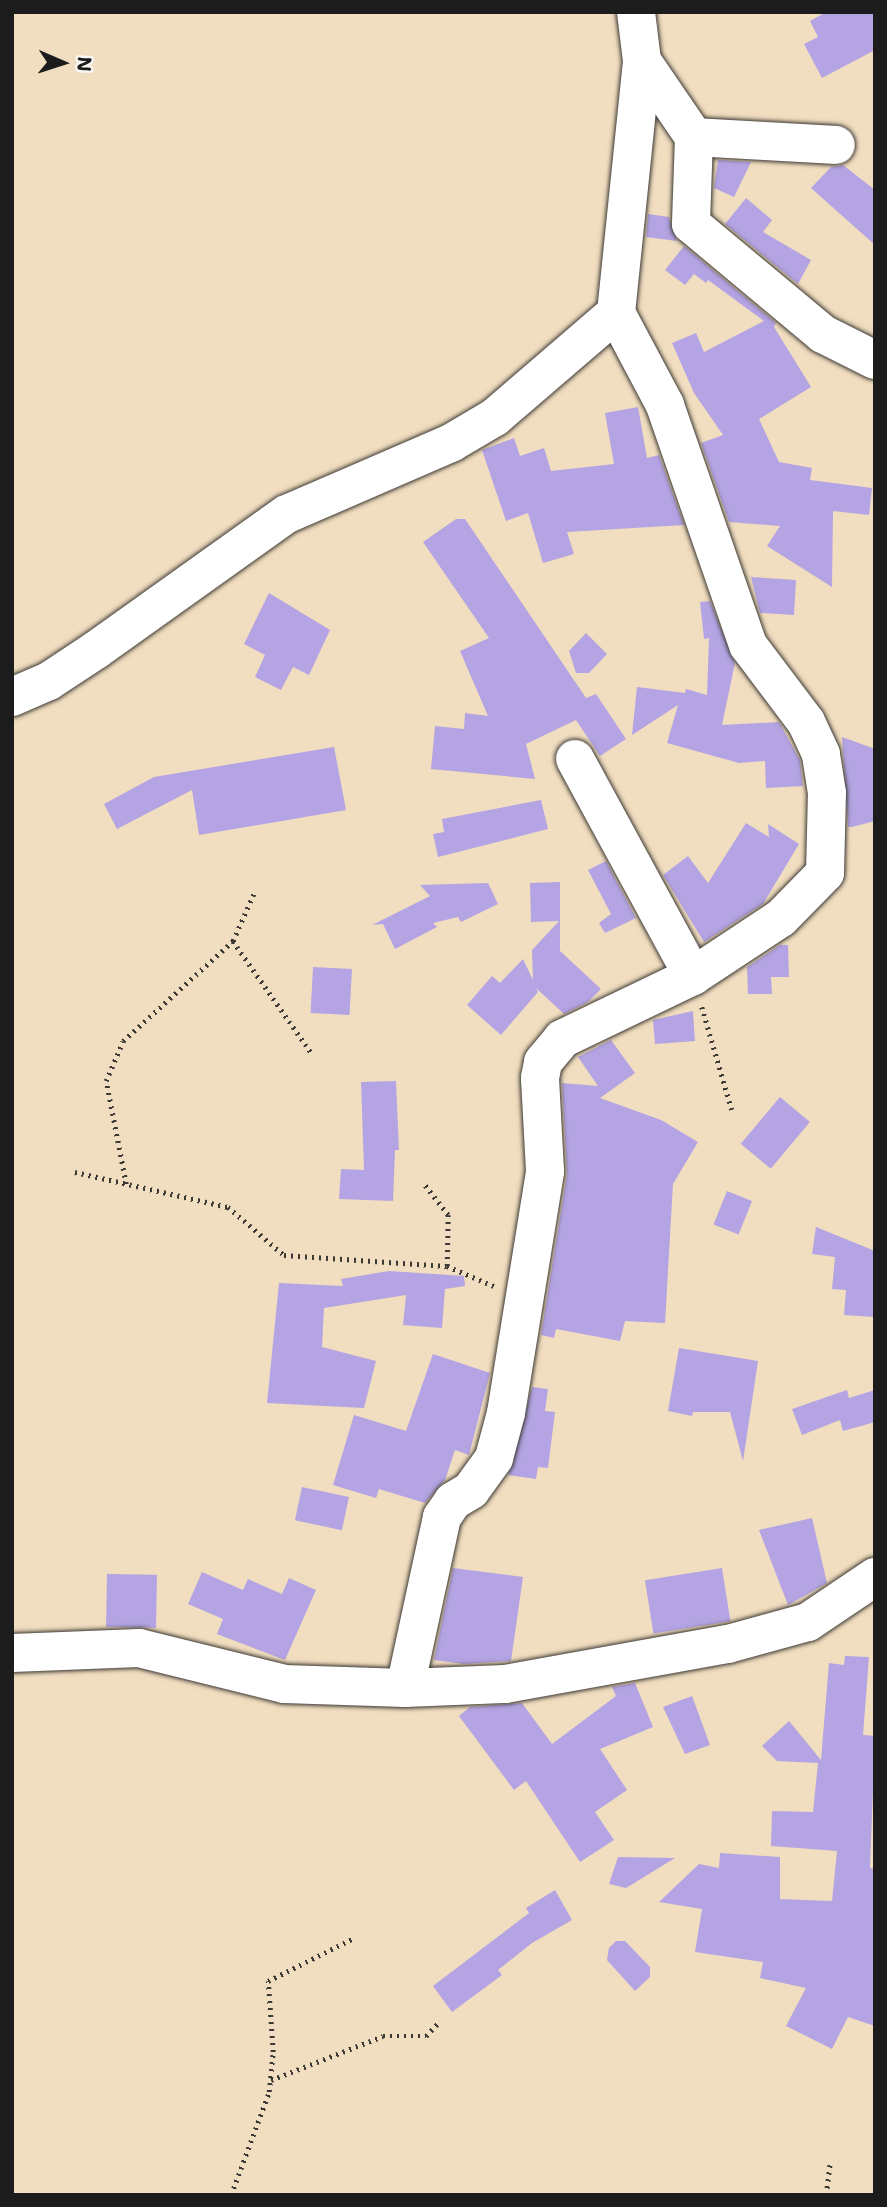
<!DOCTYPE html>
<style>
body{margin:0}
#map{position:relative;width:887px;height:2207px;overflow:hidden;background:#f1ddbf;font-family:"Shantell Sans",sans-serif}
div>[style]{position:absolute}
.building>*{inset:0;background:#b4a4e3;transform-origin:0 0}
.path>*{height:4.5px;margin-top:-2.25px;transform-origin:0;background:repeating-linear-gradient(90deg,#3c3934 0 2px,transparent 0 7px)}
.roads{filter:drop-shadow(0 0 2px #3c3934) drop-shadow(0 0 2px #3c3934)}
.minor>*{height:38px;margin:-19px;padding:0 19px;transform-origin:19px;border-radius:19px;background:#fff}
span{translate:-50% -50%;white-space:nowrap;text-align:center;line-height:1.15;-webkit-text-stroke:6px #f6f6f2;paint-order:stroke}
.frame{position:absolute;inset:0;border:14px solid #1c1c1c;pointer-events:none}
.north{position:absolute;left:28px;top:28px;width:70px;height:70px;-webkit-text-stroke:5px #f6f6f2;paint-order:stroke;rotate:93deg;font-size:19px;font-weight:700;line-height:28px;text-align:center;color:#1c1c1c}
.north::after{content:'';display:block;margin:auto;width:24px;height:32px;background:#1c1c1c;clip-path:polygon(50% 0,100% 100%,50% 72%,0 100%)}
</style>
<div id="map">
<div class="building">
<i style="clip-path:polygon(826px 12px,875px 12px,875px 50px,822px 78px,804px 44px,818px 37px,810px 21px)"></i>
<i style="clip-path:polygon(718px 160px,751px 162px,734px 197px,714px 188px)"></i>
<i style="clip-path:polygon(843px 165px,875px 190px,875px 245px,811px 188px,831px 167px)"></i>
<i style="clip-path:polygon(746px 198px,772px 220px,763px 232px,811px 260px,798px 284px,725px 224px)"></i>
<i style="clip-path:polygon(648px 214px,669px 217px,677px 241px,646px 237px)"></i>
<i style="clip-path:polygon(684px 246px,776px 323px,774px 327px,811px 387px,759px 419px,779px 462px,812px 468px,810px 480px,872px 488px,869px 515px,833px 511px,832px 587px,767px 546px,780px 526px,729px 522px,701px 443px,723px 435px,694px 393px,672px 343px,696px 333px,704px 352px,764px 321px,708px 280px,706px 283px,694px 274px,685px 285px,665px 270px)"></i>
<i style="clip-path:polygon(638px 407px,647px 458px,659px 455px,684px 525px,567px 532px,574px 554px,543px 563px,528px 513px,506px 521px,482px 450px,514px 438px,520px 456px,544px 448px,551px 471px,614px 464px,605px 413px)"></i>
<i style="clip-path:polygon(456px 519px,465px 519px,586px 698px,596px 694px,626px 739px,600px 756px,576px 720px,526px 744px,535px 779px,431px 769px,435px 726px,464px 729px,465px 713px,488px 716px,460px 651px,489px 638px,423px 542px)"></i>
<i style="clip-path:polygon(751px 577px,796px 580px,794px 615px,760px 613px)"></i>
<i style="clip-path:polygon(269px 593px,330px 630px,309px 675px,293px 667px,281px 690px,255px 677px,265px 655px,244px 644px)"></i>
<i style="clip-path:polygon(710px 601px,735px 663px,722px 725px,779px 722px,800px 760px,803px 786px,766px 788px,765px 761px,739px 763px,667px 743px,678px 705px,632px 735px,637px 687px,685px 693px,686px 689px,707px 695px,709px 638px,704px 639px,700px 602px)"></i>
<i style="clip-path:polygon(586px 633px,607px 654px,589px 673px,576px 673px,569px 651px)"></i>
<i style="clip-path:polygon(842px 737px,875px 749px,875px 821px,852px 827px,848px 827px)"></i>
<i style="clip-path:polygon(334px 747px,346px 810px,199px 835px,192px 790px,117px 829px,104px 804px,154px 777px)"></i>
<i style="clip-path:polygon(541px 800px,548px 829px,438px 857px,433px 834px,444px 832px,442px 819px)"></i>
<i style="clip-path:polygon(746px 823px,769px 837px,768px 824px,799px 844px,763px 904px,704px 942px,663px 875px,688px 856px,708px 883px)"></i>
<i style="clip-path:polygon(606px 861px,636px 918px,605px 933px,599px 923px,611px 914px,588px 870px)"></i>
<i style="clip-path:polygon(560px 882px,560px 951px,601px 989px,588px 1002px,564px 1014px,536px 988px,538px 992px,501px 1035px,467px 1005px,492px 976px,500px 983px,523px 959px,533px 980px,532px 950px,559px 921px,531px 922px,530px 883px)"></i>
<i style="clip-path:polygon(488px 883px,498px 904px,461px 922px,458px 917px,433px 923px,437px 927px,395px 949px,383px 924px,372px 925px,430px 896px,420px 885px)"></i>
<i style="clip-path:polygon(780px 945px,788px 945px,789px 977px,771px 977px,772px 994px,748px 994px,747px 967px)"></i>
<i style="left:313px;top:967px;width:39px;height:46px;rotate:3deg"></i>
<i style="clip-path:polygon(693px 1011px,695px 1041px,655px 1044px,653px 1020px)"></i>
<i style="clip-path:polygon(611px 1040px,635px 1073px,600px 1098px,661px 1120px,698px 1142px,673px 1184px,665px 1323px,625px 1321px,620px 1341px,556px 1329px,554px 1338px,541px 1335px,567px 1174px,562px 1083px,598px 1086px,578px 1057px)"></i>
<i style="clip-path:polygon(396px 1081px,399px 1150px,395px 1150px,393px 1201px,339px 1199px,341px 1169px,364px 1170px,361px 1082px)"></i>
<i style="left:780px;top:1097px;width:39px;height:61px;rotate:40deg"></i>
<i style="left:727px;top:1191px;width:27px;height:36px;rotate:22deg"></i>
<i style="clip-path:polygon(816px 1227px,875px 1251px,875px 1317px,844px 1315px,846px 1290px,832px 1289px,835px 1257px,812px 1254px)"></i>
<i style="clip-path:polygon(389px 1271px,464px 1276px,465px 1286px,445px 1289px,442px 1328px,403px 1325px,406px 1295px,324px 1308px,322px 1347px,376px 1361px,364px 1408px,267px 1403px,279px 1283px,343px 1286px,341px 1279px)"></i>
<i style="clip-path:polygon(679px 1348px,758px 1361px,743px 1461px,730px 1412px,693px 1412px,692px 1416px,668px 1411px)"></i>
<i style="clip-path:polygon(433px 1354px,490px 1373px,469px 1455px,455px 1450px,445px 1480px,425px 1503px,379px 1489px,376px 1498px,333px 1485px,354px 1415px,406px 1431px)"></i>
<i style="clip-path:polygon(532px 1387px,548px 1389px,545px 1411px,555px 1412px,548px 1468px,538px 1467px,536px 1479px,508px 1475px)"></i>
<i style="clip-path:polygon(847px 1390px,849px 1398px,875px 1390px,875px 1422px,843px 1431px,840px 1420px,802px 1435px,792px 1409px)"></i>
<i style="left:302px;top:1487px;width:48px;height:34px;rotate:12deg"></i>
<i style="clip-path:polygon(812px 1518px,827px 1583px,788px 1605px,759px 1530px)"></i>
<i style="clip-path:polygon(453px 1568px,523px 1577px,511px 1661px,464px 1664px,434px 1660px)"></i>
<i style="left:722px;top:1568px;width:54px;height:78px;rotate:81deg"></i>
<i style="clip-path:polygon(202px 1572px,243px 1590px,248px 1579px,282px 1594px,289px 1578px,316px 1590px,285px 1660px,217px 1634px,223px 1619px,188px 1604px)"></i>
<i style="left:107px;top:1574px;width:50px;height:53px;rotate:1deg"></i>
<i style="clip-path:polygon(845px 1656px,869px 1657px,863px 1735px,875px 1736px,870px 1868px,875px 1869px,875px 2026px,848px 2017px,832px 2049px,786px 2026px,806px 1988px,760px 1978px,763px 1962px,695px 1952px,702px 1909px,659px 1902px,699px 1864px,719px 1868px,720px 1853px,780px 1857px,780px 1899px,832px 1901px,837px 1851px,771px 1846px,772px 1811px,813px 1812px,818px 1763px,777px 1761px,762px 1746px,789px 1721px,821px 1760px,829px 1663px,844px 1665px)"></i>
<i style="clip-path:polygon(635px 1683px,653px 1727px,600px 1749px,627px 1790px,595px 1812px,614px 1840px,580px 1862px,526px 1781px,514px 1790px,459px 1716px,470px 1707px,522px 1703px,552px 1744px,616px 1696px,612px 1687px)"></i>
<i style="clip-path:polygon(692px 1696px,710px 1745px,685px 1754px,663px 1707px)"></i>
<i style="clip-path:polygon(618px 1857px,675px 1858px,626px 1888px,609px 1884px)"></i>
<i style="clip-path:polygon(555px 1890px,572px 1920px,532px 1943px,498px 1970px,502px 1975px,452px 2012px,433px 1986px,529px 1913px,526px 1908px)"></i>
<i style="clip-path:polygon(616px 1941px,625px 1941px,650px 1967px,650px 1977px,635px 1991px,607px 1960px,609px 1948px)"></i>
</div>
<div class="path">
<i style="left:233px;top:941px;width:138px;rotate:55deg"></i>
<i style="left:702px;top:1007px;width:107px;rotate:73.8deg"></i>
<i style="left:75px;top:1172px;width:157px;rotate:12.9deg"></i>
<i style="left:228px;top:1207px;width:74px;rotate:40.6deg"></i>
<i style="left:284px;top:1255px;width:163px;rotate:3.9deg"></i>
<i style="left:447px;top:1266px;width:51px;rotate:-88.9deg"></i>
<i style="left:448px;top:1215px;width:39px;rotate:-128deg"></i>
<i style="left:126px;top:1184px;width:105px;rotate:-101deg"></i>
<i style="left:106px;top:1081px;width:43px;rotate:-67deg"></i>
<i style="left:123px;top:1041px;width:149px;rotate:-42.3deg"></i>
<i style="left:233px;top:941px;width:52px;rotate:-66.4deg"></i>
<i style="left:447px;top:1266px;width:51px;rotate:23.1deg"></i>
<i style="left:271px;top:2080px;width:120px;rotate:-21.4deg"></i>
<i style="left:383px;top:2036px;width:43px"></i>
<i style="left:426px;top:2036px;width:19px;rotate:-47deg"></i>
<i style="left:231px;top:2195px;width:110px;rotate:-69.7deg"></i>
<i style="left:269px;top:2092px;width:40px;rotate:-84.3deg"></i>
<i style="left:273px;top:2052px;width:71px;rotate:-94deg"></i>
<i style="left:268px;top:1981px;width:94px;rotate:-26.6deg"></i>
<i style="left:826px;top:2195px;width:32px;rotate:-83deg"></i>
</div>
<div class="roads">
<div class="minor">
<i style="left:636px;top:12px;width:49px;rotate:83deg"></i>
<i style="left:642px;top:61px;width:92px;rotate:55.6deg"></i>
<i style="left:694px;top:137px;width:87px;rotate:92deg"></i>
<i style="left:691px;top:224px;width:172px;rotate:39.8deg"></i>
<i style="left:823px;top:334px;width:58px;rotate:26.6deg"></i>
<i style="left:694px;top:137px;width:142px;rotate:3.2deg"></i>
<i style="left:12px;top:697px;width:40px;rotate:-23.4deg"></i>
<i style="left:49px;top:681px;width:56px;rotate:-33.4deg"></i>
<i style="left:96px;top:650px;width:234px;rotate:-35.5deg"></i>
<i style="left:287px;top:514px;width:179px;rotate:-23.4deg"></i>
<i style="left:451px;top:443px;width:51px;rotate:-30.6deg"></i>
<i style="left:495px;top:417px;width:160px;rotate:-40.7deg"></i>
<i style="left:575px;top:759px;width:247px;rotate:61.5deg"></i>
<i style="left:12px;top:1653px;width:127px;rotate:-2.3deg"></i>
<i style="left:139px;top:1648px;width:149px;rotate:13.9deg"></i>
<i style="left:284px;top:1684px;width:121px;rotate:1.9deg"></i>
<i style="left:405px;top:1688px;width:100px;rotate:-2.3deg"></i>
<i style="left:505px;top:1684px;width:227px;rotate:-10.2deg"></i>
<i style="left:728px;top:1644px;width:83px;rotate:-15.4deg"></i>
<i style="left:808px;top:1622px;width:81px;rotate:-33.9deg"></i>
<i style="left:405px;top:1688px;width:175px;rotate:-77.8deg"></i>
<i style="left:442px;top:1517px;width:19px;rotate:-55deg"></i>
<i style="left:453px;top:1501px;width:21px;rotate:-31deg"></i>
<i style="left:471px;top:1490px;width:39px;rotate:-54deg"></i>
<i style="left:494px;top:1458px;width:47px;rotate:-75.1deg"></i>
<i style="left:506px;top:1413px;width:245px;rotate:-80.8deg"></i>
<i style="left:545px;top:1171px;width:93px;rotate:-93.1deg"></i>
<i style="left:540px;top:1078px;width:16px;rotate:-79deg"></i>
<i style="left:543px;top:1062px;width:30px;rotate:-50deg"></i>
<i style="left:562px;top:1039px;width:145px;rotate:-25.7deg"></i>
<i style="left:693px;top:976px;width:105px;rotate:-33.4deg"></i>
<i style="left:781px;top:918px;width:63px;rotate:-45.6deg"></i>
<i style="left:825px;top:873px;width:80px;rotate:-88.6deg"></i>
<i style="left:827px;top:793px;width:39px;rotate:-99deg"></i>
<i style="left:821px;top:754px;width:35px;rotate:-115deg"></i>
<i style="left:806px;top:722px;width:96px;rotate:-127deg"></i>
<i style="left:748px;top:645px;width:254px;rotate:-109.1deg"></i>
<i style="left:665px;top:405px;width:104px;rotate:-118deg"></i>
<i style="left:616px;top:313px;width:253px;rotate:-84.1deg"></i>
</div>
</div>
<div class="frame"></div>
<div class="north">N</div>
</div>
